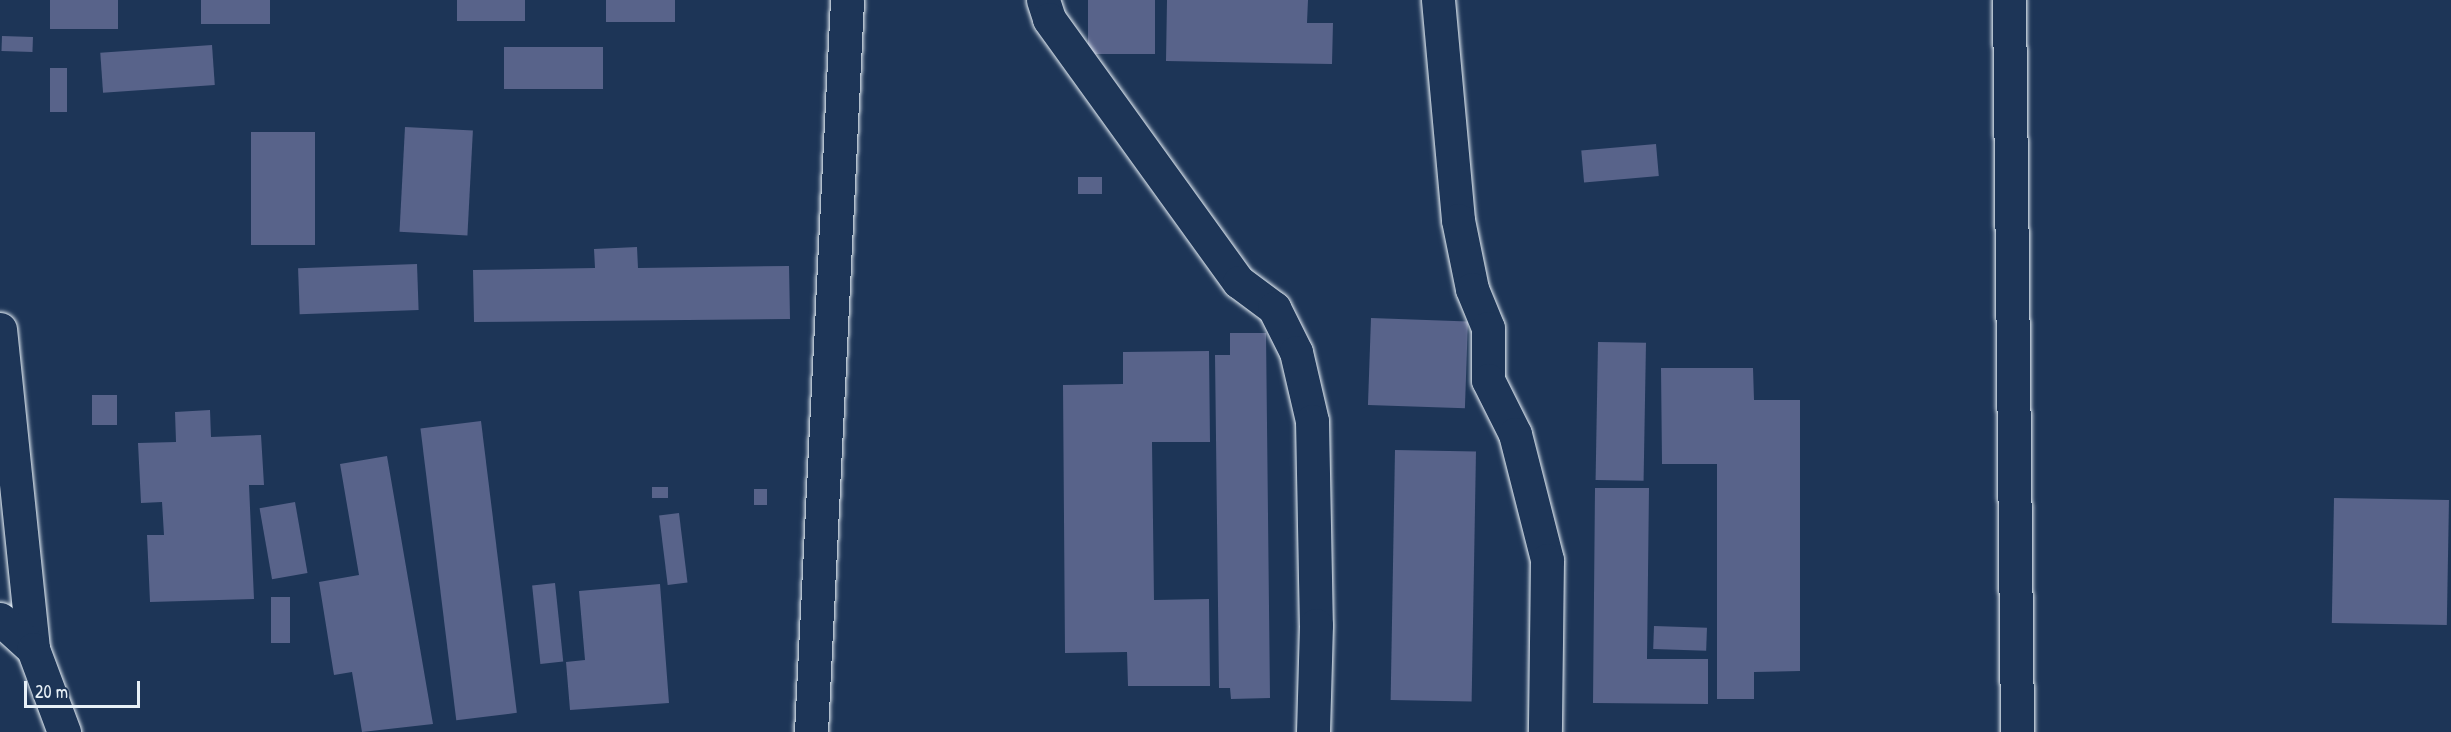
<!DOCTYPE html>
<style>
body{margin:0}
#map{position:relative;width:2451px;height:732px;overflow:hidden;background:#1d3557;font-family:"Patrick Hand",sans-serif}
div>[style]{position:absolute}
.building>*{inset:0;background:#58638a;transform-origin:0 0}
.roads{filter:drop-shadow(0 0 2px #e8f1f8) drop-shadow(0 0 2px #e8f1f8)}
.street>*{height:33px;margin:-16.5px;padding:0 16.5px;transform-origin:16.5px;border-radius:16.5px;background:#1d3557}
span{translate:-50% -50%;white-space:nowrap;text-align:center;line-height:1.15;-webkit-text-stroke:4.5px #1d3557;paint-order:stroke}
.scale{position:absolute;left:24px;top:681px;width:116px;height:27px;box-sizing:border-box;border:3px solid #e8f1f8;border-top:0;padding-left:8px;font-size:18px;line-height:21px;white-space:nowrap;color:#e8f1f8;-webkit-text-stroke:4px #1d3557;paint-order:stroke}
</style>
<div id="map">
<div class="building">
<i style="left:50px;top:0;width:68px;height:29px"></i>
<i style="left:201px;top:0;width:69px;height:24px"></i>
<i style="left:457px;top:0;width:68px;height:21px"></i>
<i style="left:606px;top:0;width:69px;height:22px"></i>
<i style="left:1088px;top:0;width:67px;height:54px"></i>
<i style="clip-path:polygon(1167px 0,1308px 0,1307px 23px,1333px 23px,1332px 64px,1166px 61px)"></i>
<i style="left:2px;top:36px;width:31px;height:15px;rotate:2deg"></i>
<i style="left:212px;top:45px;width:40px;height:112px;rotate:86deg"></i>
<i style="left:504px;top:47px;width:99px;height:42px"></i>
<i style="left:50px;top:68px;width:17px;height:44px"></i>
<i style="left:405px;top:127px;width:68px;height:105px;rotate:3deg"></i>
<i style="left:251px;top:132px;width:64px;height:113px"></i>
<i style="left:1656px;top:144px;width:32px;height:75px;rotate:85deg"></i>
<i style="left:1078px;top:177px;width:24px;height:17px"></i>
<i style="clip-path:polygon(637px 247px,638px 268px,789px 266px,790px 319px,474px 322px,473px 270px,595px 268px,594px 249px)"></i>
<i style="left:417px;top:264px;width:46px;height:119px;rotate:88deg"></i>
<i style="left:1371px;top:318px;width:97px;height:87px;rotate:2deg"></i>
<i style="clip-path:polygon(1230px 333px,1266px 333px,1270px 698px,1231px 699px,1230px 688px,1219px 688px,1215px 355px,1230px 355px)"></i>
<i style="left:1598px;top:342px;width:48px;height:138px;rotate:1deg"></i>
<i style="clip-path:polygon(1209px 351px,1210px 442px,1152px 442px,1154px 600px,1209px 599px,1210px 686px,1128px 686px,1127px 652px,1065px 653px,1063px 385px,1123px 384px,1123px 352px)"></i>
<i style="clip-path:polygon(1661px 368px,1753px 368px,1754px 400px,1800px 400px,1800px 671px,1754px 672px,1754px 699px,1717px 699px,1717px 464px,1662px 464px)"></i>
<i style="left:92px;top:395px;width:25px;height:30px"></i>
<i style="clip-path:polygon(210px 410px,211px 437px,261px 435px,264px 485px,249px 485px,254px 599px,150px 602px,147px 535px,164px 535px,162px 502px,141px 503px,138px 443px,176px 442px,175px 412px)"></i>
<i style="left:481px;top:421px;width:294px;height:61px;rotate:83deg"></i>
<i style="left:1395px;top:450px;width:81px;height:250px;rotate:1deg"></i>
<i style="clip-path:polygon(387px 456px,433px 724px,362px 732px,352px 672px,334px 675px,319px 582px,359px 575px,340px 464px)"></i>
<i style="left:668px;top:487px;width:11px;height:16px;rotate:90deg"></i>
<i style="clip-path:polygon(1595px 488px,1649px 488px,1647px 659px,1708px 659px,1708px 704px,1593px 703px)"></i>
<i style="left:754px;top:489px;width:13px;height:16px"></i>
<i style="left:2334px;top:498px;width:115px;height:125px;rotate:1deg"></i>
<i style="left:295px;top:502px;width:72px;height:36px;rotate:80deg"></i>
<i style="left:679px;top:513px;width:70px;height:20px;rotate:83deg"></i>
<i style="left:555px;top:583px;width:79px;height:23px;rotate:84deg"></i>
<i style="clip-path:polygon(660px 584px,669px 703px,570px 710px,566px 662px,585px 660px,579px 591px)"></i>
<i style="left:271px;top:597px;width:19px;height:46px"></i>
<i style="left:1654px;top:626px;width:53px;height:23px;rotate:2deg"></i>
</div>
<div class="roads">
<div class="street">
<i style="left:1043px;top:0;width:20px;rotate:72deg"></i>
<i style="left:1049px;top:19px;width:324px;rotate:54.2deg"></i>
<i style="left:1239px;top:282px;width:44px;rotate:36.6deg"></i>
<i style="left:1274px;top:308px;width:49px;rotate:63.4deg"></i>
<i style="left:1296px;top:352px;width:71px;rotate:76.9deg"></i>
<i style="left:1312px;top:421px;width:204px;rotate:88.9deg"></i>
<i style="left:1316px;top:625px;width:107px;rotate:91.6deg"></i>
<i style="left:1438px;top:0;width:221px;rotate:84.8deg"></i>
<i style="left:1458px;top:220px;width:70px;rotate:78.5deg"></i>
<i style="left:1472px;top:289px;width:42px;rotate:67.7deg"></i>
<i style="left:1488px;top:328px;width:52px;rotate:90deg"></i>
<i style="left:1488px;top:380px;width:60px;rotate:63.4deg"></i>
<i style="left:1515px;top:434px;width:130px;rotate:75.7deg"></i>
<i style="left:1547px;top:560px;width:172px;rotate:90.7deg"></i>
<i style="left:2009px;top:0;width:732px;rotate:89.37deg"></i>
<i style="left:0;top:329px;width:322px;rotate:84.1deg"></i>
<i style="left:0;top:619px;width:45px;rotate:42.3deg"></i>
<i style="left:33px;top:649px;width:89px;rotate:69.5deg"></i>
<i style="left:811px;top:732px;width:733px;rotate:-87.18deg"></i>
</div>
</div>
<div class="scale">20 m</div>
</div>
